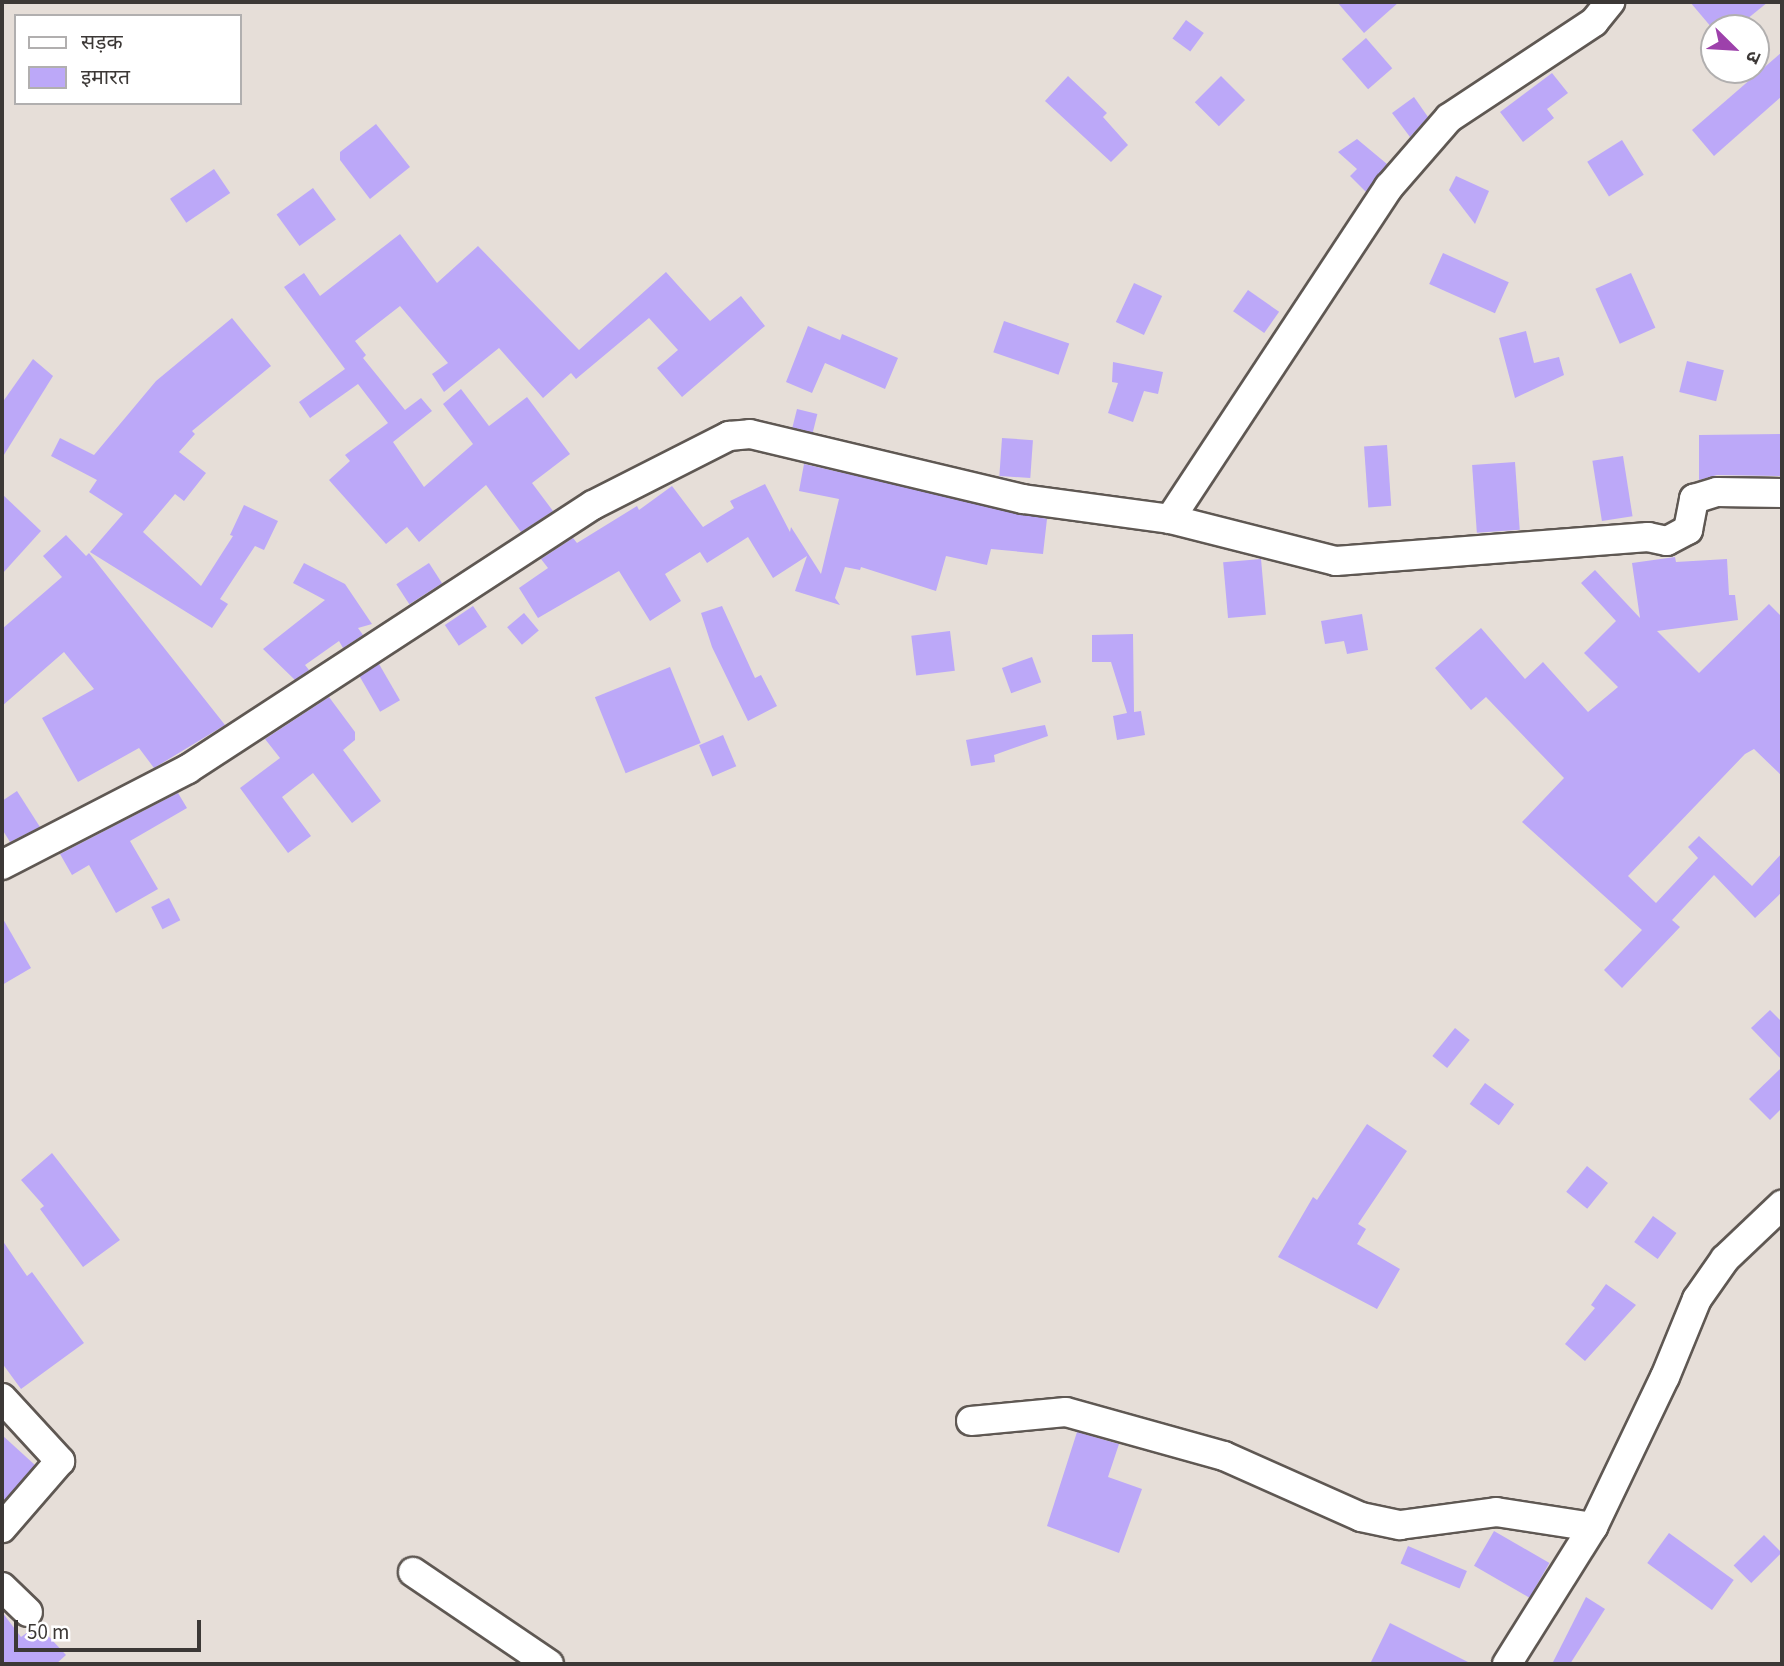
<!DOCTYPE html>
<html>
<head>
<meta charset="utf-8">
<style>
	body { margin:0 }
	#map { position:relative; width:1784px; height:1666px; overflow:hidden; background:#e6ded8; font-family:"Source Sans 3","Noto Sans Devanagari",sans-serif }
	div>[style] { position:absolute }
	[style*='--x'] { left:calc(var(--x)*1px); top:calc(var(--y)*1px); width:calc(var(--w)*1px); rotate:calc(var(--a)*1deg) }
	.building>* { inset:0; background:#bca8f8; transform-origin:0 0 }
	.roads { filter:drop-shadow(2px 0 #5f5853) drop-shadow(-2px 0 #5f5853) drop-shadow(0 2px #5f5853) drop-shadow(0 -2px #5f5853) }
	.minor>* { height:28px; margin:-14px; padding:0 14px; transform-origin:14px; border-radius:14px; background:#fff }
	span { translate:-50% -50%; white-space:nowrap; text-align:center; line-height:1.15; -webkit-text-stroke:6px #fff; paint-order:stroke }
	.frame { position:absolute; inset:0; border:4px solid #3c3836; pointer-events:none }
	.legend { position:absolute; left:14px; top:14px; width:228px; height:91px; box-sizing:border-box; background:#fff; border:2px solid #b1afaf; margin:0; padding:9px 12px; list-style:none; font-size:21px; color:#3c3836 }
	.legend li { display:flex; align-items:center; gap:14px; height:35px }
	.legend b { width:35px; border:2px solid #b1afaf }
	.north { position:absolute; left:1700px; top:14px; width:70px; height:70px; box-sizing:border-box; background:#fff; border:2px solid #b1afaf; border-radius:50%; rotate:114deg; font-size:19px; font-weight:700; line-height:28px; text-align:center; color:#3c3836 }
	.north::after { content:''; display:block; margin:auto; width:24px; height:32px; background:#9d41ab; clip-path:polygon(50% 0,100% 100%,50% 72%,0 100%) }
	.scale { position:absolute; left:14px; top:1620px; width:187px; height:32px; box-sizing:border-box; border:4px solid #3c3836; border-top:0; padding-left:9px; font-size:21px; line-height:24px; white-space:nowrap; color:#3c3836; -webkit-text-stroke:5px #fff; paint-order:stroke }
</style>
</head>
<body>
<div id="map">
	<div class="building">
		<div style="clip-path:polygon(1337px 2px,1399px 2px,1364px 33px)"></div>
		<div style="clip-path:polygon(1690px 2px,1768px 2px,1736px 28px,1712px 28px)"></div>
		<div style="left:1186px;top:20px;width:22px;height:23px;rotate:36deg"></div>
		<div style="left:1366px;top:38px;width:40px;height:32px;rotate:49deg"></div>
		<div style="clip-path:polygon(1782px 52px,1782px 96px,1714px 156px,1692px 130px)"></div>
		<div style="clip-path:polygon(1552px 73px,1568px 93px,1547px 109px,1554px 118px,1523px 142px,1500px 112px)"></div>
		<div style="clip-path:polygon(1068px 76px,1107px 113px,1103px 117px,1128px 145px,1111px 162px,1045px 101px)"></div>
		<div style="left:1221px;top:76px;width:34px;height:37px;rotate:45deg"></div>
		<div style="clip-path:polygon(1414px 97px,1428px 117px,1410px 137px,1392px 113px)"></div>
		<div style="clip-path:polygon(376px 124px,410px 167px,370px 199px,340px 160px,340px 152px)"></div>
		<div style="clip-path:polygon(1357px 139px,1387px 164px,1366px 192px,1350px 176px,1357px 169px,1338px 152px)"></div>
		<div style="left:1622px;top:140px;width:41px;height:41px;rotate:58deg"></div>
		<div style="left:214px;top:169px;width:29px;height:53px;rotate:56deg"></div>
		<div style="clip-path:polygon(1456px 176px,1489px 191px,1475px 224px,1449px 190px)"></div>
		<div style="left:313px;top:188px;width:39px;height:45px;rotate:54deg"></div>
		<div style="clip-path:polygon(400px 234px,437px 283px,478px 246px,579px 350px,666px 272px,710px 321px,741px 296px,765px 326px,682px 397px,657px 368px,678px 350px,649px 318px,576px 379px,571px 373px,543px 398px,499px 348px,444px 392px,432px 374px,448px 363px,400px 306px,355px 341px,366px 355px,363px 358px,405px 410px,421px 398px,432px 411px,393px 442px,424px 487px,473px 444px,443px 404px,461px 389px,489px 426px,527px 397px,570px 454px,532px 483px,553px 511px,521px 532px,486px 485px,419px 542px,407px 527px,386px 544px,329px 480px,350px 461px,345px 455px,388px 423px,358px 384px,310px 418px,299px 402px,345px 369px,284px 287px,304px 273px,320px 296px)"></div>
		<div style="left:1443px;top:253px;width:72px;height:34px;rotate:24deg"></div>
		<div style="left:1631px;top:273px;width:60px;height:39px;rotate:66deg"></div>
		<div style="left:1134px;top:283px;width:31px;height:43px;rotate:25deg"></div>
		<div style="left:1248px;top:290px;width:38px;height:26px;rotate:35deg"></div>
		<div style="clip-path:polygon(232px 318px,271px 366px,192px 431px,195px 434px,179px 452px,206px 473px,184px 501px,175px 494px,143px 532px,201px 586px,233px 536px,230px 535px,244px 505px,278px 521px,264px 550px,255px 546px,220px 599px,228px 604px,212px 628px,90px 552px,123px 514px,89px 492px,97px 480px,51px 456px,60px 438px,94px 455px,156px 381px)"></div>
		<div style="left:1004px;top:321px;width:69px;height:33px;rotate:19deg"></div>
		<div style="clip-path:polygon(808px 326px,840px 340px,842px 334px,898px 358px,885px 389px,825px 363px,812px 393px,786px 382px)"></div>
		<div style="clip-path:polygon(1526px 331px,1534px 363px,1559px 357px,1564px 375px,1515px 398px,1499px 338px)"></div>
		<div style="clip-path:polygon(33px 359px,53px 376px,2px 458px,2px 403px)"></div>
		<div style="left:1687px;top:361px;width:38px;height:32px;rotate:14deg"></div>
		<div style="clip-path:polygon(1113px 362px,1163px 372px,1158px 394px,1144px 391px,1133px 422px,1108px 413px,1118px 383px,1112px 382px)"></div>
		<div style="left:797px;top:409px;width:21px;height:19px;rotate:14deg"></div>
		<div style="clip-path:polygon(1782px 434px,1782px 476px,1717px 475px,1699px 480px,1699px 435px)"></div>
		<div style="left:1002px;top:438px;width:31px;height:38px;rotate:4deg"></div>
		<div style="left:1387px;top:445px;width:61px;height:23px;rotate:86deg"></div>
		<div style="left:1623px;top:456px;width:61px;height:31px;rotate:81deg"></div>
		<div style="left:1515px;top:462px;width:68px;height:43px;rotate:86deg"></div>
		<div style="clip-path:polygon(804px 464px,1047px 519px,1043px 554px,991px 549px,987px 565px,946px 556px,936px 591px,861px 567px,860px 570px,845px 567px,835px 598px,840px 605px,795px 591px,807px 556px,773px 578px,748px 537px,707px 563px,700px 552px,665px 574px,681px 601px,650px 621px,619px 571px,538px 618px,519px 588px,548px 568px,541px 559px,573px 538px,577px 543px,637px 506px,639px 510px,672px 486px,703px 527px,734px 508px,730px 501px,765px 484px,790px 532px,791px 527px,821px 574px,839px 499px,799px 491px)"></div>
		<div style="clip-path:polygon(2px 494px,41px 531px,2px 574px)"></div>
		<div style="clip-path:polygon(66px 535px,86px 556px,89px 553px,225px 725px,154px 768px,139px 748px,78px 782px,42px 718px,94px 689px,64px 652px,2px 706px,2px 629px,62px 577px,43px 556px)"></div>
		<div style="clip-path:polygon(1675px 557px,1676px 562px,1727px 559px,1729px 595px,1735px 595px,1738px 620px,1657px 631px,1699px 673px,1769px 604px,1782px 617px,1782px 776px,1754px 749px,1745px 754px,1628px 876px,1656px 903px,1698px 858px,1688px 847px,1699px 836px,1752px 886px,1782px 853px,1782px 892px,1755px 918px,1714px 875px,1672px 920px,1680px 927px,1622px 988px,1604px 970px,1642px 930px,1522px 822px,1564px 778px,1486px 697px,1471px 710px,1435px 668px,1481px 628px,1525px 679px,1543px 662px,1588px 712px,1618px 687px,1584px 653px,1616px 621px,1581px 583px,1595px 570px,1640px 618px,1632px 563px)"></div>
		<div style="left:1261px;top:559px;width:56px;height:38px;rotate:85deg"></div>
		<div style="clip-path:polygon(304px 563px,345px 584px,372px 624px,358px 628px,363px 635px,343px 648px,339px 641px,305px 665px,309px 670px,295px 680px,263px 649px,325px 600px,293px 583px)"></div>
		<div style="left:429px;top:563px;width:24px;height:39px;rotate:57deg"></div>
		<div style="left:473px;top:606px;width:25px;height:34px;rotate:56deg"></div>
		<div style="clip-path:polygon(722px 606px,755px 678px,761px 675px,777px 706px,748px 721px,712px 647px,701px 613px)"></div>
		<div style="left:524px;top:613px;width:23px;height:22px;rotate:50deg"></div>
		<div style="clip-path:polygon(1362px 614px,1368px 650px,1347px 654px,1344px 641px,1325px 644px,1321px 621px)"></div>
		<div style="left:950px;top:631px;width:40px;height:39px;rotate:83deg"></div>
		<div style="clip-path:polygon(1133px 634px,1134px 712px,1141px 711px,1145px 735px,1117px 740px,1113px 716px,1127px 713px,1111px 662px,1092px 662px,1092px 635px)"></div>
		<div style="left:1032px;top:657px;width:27px;height:32px;rotate:70deg"></div>
		<div style="left:379px;top:664px;width:42px;height:23px;rotate:60deg"></div>
		<div style="left:670px;top:667px;width:82px;height:81px;rotate:68deg"></div>
		<div style="clip-path:polygon(329px 697px,355px 732px,355px 740px,343px 750px,381px 801px,352px 823px,313px 773px,282px 797px,311px 836px,288px 853px,240px 788px,280px 758px,265px 739px)"></div>
		<div style="clip-path:polygon(1045px 725px,1048px 736px,994px 755px,995px 762px,971px 766px,966px 740px)"></div>
		<div style="left:723px;top:735px;width:34px;height:26px;rotate:67deg"></div>
		<div style="clip-path:polygon(17px 791px,40px 827px,10px 842px,2px 829px,2px 801px)"></div>
		<div style="clip-path:polygon(178px 793px,187px 808px,130px 841px,158px 889px,116px 913px,89px 865px,72px 875px,60px 854px)"></div>
		<div style="left:169px;top:898px;width:25px;height:20px;rotate:63deg"></div>
		<div style="clip-path:polygon(2px 917px,31px 968px,2px 985px)"></div>
		<div style="clip-path:polygon(1770px 1010px,1782px 1022px,1782px 1060px,1751px 1028px)"></div>
		<div style="left:1455px;top:1028px;width:19px;height:36px;rotate:39deg"></div>
		<div style="clip-path:polygon(1782px 1067px,1782px 1108px,1770px 1120px,1749px 1099px)"></div>
		<div style="left:1485px;top:1083px;width:36px;height:26px;rotate:36deg"></div>
		<div style="clip-path:polygon(1367px 1124px,1407px 1151px,1358px 1224px,1366px 1229px,1357px 1244px,1400px 1269px,1377px 1309px,1278px 1257px,1313px 1197px,1317px 1200px)"></div>
		<div style="clip-path:polygon(52px 1153px,120px 1240px,83px 1267px,40px 1209px,44px 1206px,21px 1180px)"></div>
		<div style="left:1587px;top:1166px;width:27px;height:33px;rotate:39deg"></div>
		<div style="left:1653px;top:1216px;width:29px;height:32px;rotate:36deg"></div>
		<div style="clip-path:polygon(2px 1240px,27px 1276px,32px 1272px,84px 1343px,21px 1389px,2px 1363px)"></div>
		<div style="clip-path:polygon(1606px 1284px,1636px 1305px,1585px 1361px,1565px 1344px,1595px 1308px,1591px 1305px)"></div>
		<div style="clip-path:polygon(1077px 1432px,1119px 1444px,1108px 1477px,1142px 1489px,1119px 1553px,1047px 1526px)"></div>
		<div style="clip-path:polygon(2px 1435px,35px 1465px,2px 1503px)"></div>
		<div style="left:1494px;top:1531px;width:64px;height:40px;rotate:30deg"></div>
		<div style="left:1669px;top:1533px;width:80px;height:37px;rotate:36deg"></div>
		<div style="left:1764px;top:1535px;width:25px;height:43px;rotate:45deg"></div>
		<div style="left:1408px;top:1546px;width:64px;height:19px;rotate:23deg"></div>
		<div style="clip-path:polygon(1586px 1597px,1605px 1609px,1570px 1664px,1552px 1664px)"></div>
		<div style="clip-path:polygon(2px 1612px,21px 1637px,38px 1625px,66px 1655px,56px 1664px,2px 1664px)"></div>
		<div style="clip-path:polygon(1390px 1623px,1472px 1664px,1370px 1664px)"></div>
	</div>
	<div class="roads">
		<div class="minor">
			<div style="--x:1170;--y:519;--w:398;--a:-56.6"></div>
			<div style="--x:1389;--y:187;--w:91;--a:-49"></div>
			<div style="--x:1449;--y:118;--w:174;--a:-33.5"></div>
			<div style="--x:1594;--y:22;--w:26;--a:-51"></div>
			<div style="--x:2;--y:865;--w:209;--a:-27.3"></div>
			<div style="--x:188;--y:769;--w:483;--a:-33.1"></div>
			<div style="--x:593;--y:505;--w:153;--a:-26.9"></div>
			<div style="--x:729;--y:436;--w:21;--a:-5"></div>
			<div style="--x:750;--y:434;--w:281;--a:13.4"></div>
			<div style="--x:1023;--y:499;--w:148;--a:7.7"></div>
			<div style="--x:1170;--y:519;--w:171;--a:14.2"></div>
			<div style="--x:1336;--y:561;--w:313;--a:-4.4"></div>
			<div style="--x:1648;--y:537;--w:19;--a:12"></div>
			<div style="--x:1667;--y:541;--w:24;--a:-28"></div>
			<div style="--x:1688;--y:530;--w:32;--a:-79"></div>
			<div style="--x:1694;--y:499;--w:24;--a:-17"></div>
			<div style="--x:1717;--y:492;--w:65;--a:0.9"></div>
			<div style="--x:2;--y:1398;--w:86;--a:47.4"></div>
			<div style="--x:60;--y:1461;--w:89;--a:130.9"></div>
			<div style="--x:971;--y:1421;--w:95;--a:-5.4"></div>
			<div style="--x:1066;--y:1412;--w:164;--a:15.6"></div>
			<div style="--x:1224;--y:1456;--w:150;--a:24"></div>
			<div style="--x:1361;--y:1517;--w:40;--a:12"></div>
			<div style="--x:1400;--y:1525;--w:97;--a:-7.7"></div>
			<div style="--x:1496;--y:1512;--w:98;--a:8.8"></div>
			<div style="--x:413;--y:1572;--w:164;--a:34.1"></div>
			<div style="--x:2;--y:1587;--w:36;--a:44"></div>
			<div style="--x:1507;--y:1664;--w:162;--a:-57.9"></div>
			<div style="--x:1593;--y:1527;--w:166;--a:-64.4"></div>
			<div style="--x:1665;--y:1377;--w:84;--a:-67.7"></div>
			<div style="--x:1697;--y:1299;--w:49;--a:-55"></div>
			<div style="--x:1725;--y:1259;--w:79;--a:-43.5"></div>
		</div>
	</div>
	<div class="frame"></div>
	<ul class="legend">
	<li><b style="height:9px;background:#fff"></b>सड़क</li>
	<li><b style="height:19px;background:#bca8f8"></b>इमारत</li>
	</ul>
	<div class="north">उ</div>
	<div class="scale">50 m</div>
</div>
</body>
</html>
